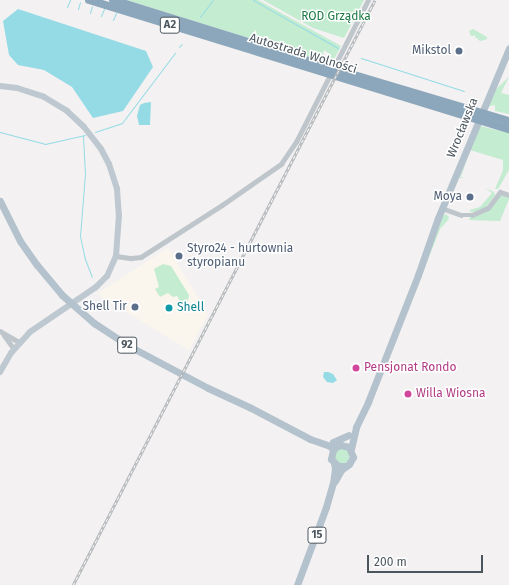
<!DOCTYPE html>
<html>
<head>
<meta charset="utf-8">
<style>
	body { margin:0 }
	#map { position:relative; width:509px; height:585px; overflow:hidden; background:#f3f1f1; font-family:"Fira Sans",sans-serif }
	div>[style] { position:absolute }
	[style*='--x'] { left:calc(var(--x)*1px); top:calc(var(--y)*1px); width:calc(var(--w)*1px); rotate:calc(var(--a)*1deg) }
	.commercial>* { inset:0; background:#fbf6ed }
	.green>* { inset:0; background:#c3ecd0 }
	.water>* { inset:0; background:#94dbe6 }
	.stream>* { height:1px; margin:-0.5px; padding:0 0.5px; transform-origin:0.5px; border-radius:0.5px; background:#94dbe6 }
	.street>* { height:4.5px; margin:-2.25px; padding:0 2.25px; transform-origin:2.25px; border-radius:2.25px; background:#bec6cc }
	.secondary>* { height:6px; margin:-3px; padding:0 3px; transform-origin:3px; border-radius:3px; background:#bec8d1 }
	.primary>* { height:7px; margin:-3.5px; padding:0 3.5px; transform-origin:3.5px; border-radius:3.5px; background:#b3c2cd }
	.highway>* { height:8px; margin:-4px; padding:0 4px; transform-origin:4px; border-radius:4px; background:#8ca7bb }
	.rail>* { height:2.5px; margin-top:-1.25px; transform-origin:0; background:repeating-linear-gradient(90deg,#fff 0 3px,#b3b7ba 0 6px); box-sizing:border-box; border-block:1px solid #b3b7ba }
	.dots>* { width:11px; height:11px; translate:-50% -50%; box-sizing:border-box; border:2px solid #fff; border-radius:50% }
	span { translate:-50% -50%; white-space:nowrap; text-align:center; line-height:1.15; -webkit-text-stroke:3px #fff; paint-order:stroke }
	.shield-label span { padding:1px 3px; background:#fff; border:1px solid; border-radius:3px; -webkit-text-stroke-width:0 }
	.shield-label { font-size:11px; color:#4a555d; font-weight:700 }
	.park-label { font-size:12px; color:#1f7a46 }
	.service-label { font-size:12px; color:#4e5e75 }
	.right { translate:-100% -50%; text-align:right }
	.left { translate:0 -50%; text-align:left }
	.street-label { font-size:12px; color:#4a555d }
	.culture-label { font-size:12px; color:#0d838f }
	.hotel-label { font-size:12px; color:#b23c85 }
	.scale { position:absolute; left:367px; top:555px; width:116px; height:18px; box-sizing:border-box; border:2px solid #4a555d; border-top:0; padding-left:5px; font-size:12px; line-height:14px; white-space:nowrap; color:#4a555d; -webkit-text-stroke:3px #fff; paint-order:stroke }
</style>
</head>
<body>
<div id="map">
	<div class="commercial">
		<div style="clip-path:polygon(168px 248px,208px 314px,189px 350px,97px 294px)"></div>
	</div>
	<div class="green">
		<div style="clip-path:polygon(127px 0,258px 0,341px 46px,332px 63px,330px 62px,330px 54px,324px 50px,322px 58px,330px 61px,329px 63px)"></div>
		<div style="clip-path:polygon(263px 0,364px 0,344px 38px,313px 28px)"></div>
		<div style="clip-path:polygon(473px 29px,487px 37px,487px 39px,481px 41px,478px 40px,479px 36px,478px 39px,475px 37px,475px 34px,474px 36px,471px 36px,469px 31px)"></div>
		<div style="clip-path:polygon(509px 77px,501px 93px,509px 95px,509px 114px,495px 111px,495px 105px,487px 107px,495px 90px)"></div>
		<div style="clip-path:polygon(480px 126px,509px 133px,509px 170px,498px 189px,495px 189px,503px 170px,503px 160px,470px 150px,461px 177px,464px 178px,460px 178px,460px 177px,470px 150px)"></div>
		<div style="clip-path:polygon(485px 188px,494px 192px,495px 195px,486px 207px,474px 212px,470px 212px,470px 210px,480px 207px,492px 193px)"></div>
		<div style="clip-path:polygon(504px 195px,509px 196px,509px 199px,500px 221px,469px 220px,470px 217px,480px 215px,489px 210px,500px 196px)"></div>
		<div style="clip-path:polygon(446px 214px,449px 217px,448px 220px,440px 229px,422px 275px,421px 275px,443px 216px)"></div>
		<div style="clip-path:polygon(163px 264px,171px 266px,189px 295px,188px 301px,187px 302px,185px 300px,180px 303px,181px 305px,179px 307px,177px 303px,180px 301px,177px 296px,173px 297px,168px 293px,160px 297px,155px 289px,159px 287px,154px 269px)"></div>
		<div style="clip-path:polygon(338px 448px,345px 448px,350px 453px,348px 462px,341px 464px,334px 458px,335px 451px)"></div>
	</div>
	<div class="water">
		<div style="clip-path:polygon(18px 9px,146px 51px,153px 67px,123px 111px,93px 118px,72px 87px,44px 70px,18px 65px,9px 55px,3px 21px)"></div>
		<div style="clip-path:polygon(151px 102px,150px 125px,139px 125px,137px 116px,140px 105px,144px 103px)"></div>
		<div style="clip-path:polygon(324px 372px,328px 372px,333px 374px,337px 380px,333px 383px,327px 382px,323px 377px)"></div>
	</div>
	<div class="stream">
		<div style="--x:253;--y:0;--w:98;--a:29.5"></div>
		<div style="--x:67;--y:7;--w:8;--a:-67"></div>
		<div style="--x:78;--y:9;--w:7;--a:-74"></div>
		<div style="--x:90;--y:13;--w:7;--a:-74"></div>
		<div style="--x:101;--y:16;--w:8;--a:-67"></div>
		<div style="--x:200;--y:17;--w:21;--a:-53"></div>
		<div style="--x:113;--y:20;--w:8;--a:-67"></div>
		<div style="--x:179;--y:47;--w:4;--a:-45"></div>
		<div style="--x:361;--y:58;--w:108;--a:17.8"></div>
		<div style="--x:0;--y:132;--w:47;--a:14.9"></div>
		<div style="--x:45;--y:144;--w:41;--a:-12.7"></div>
		<div style="--x:95;--y:132;--w:28;--a:-18"></div>
		<div style="--x:122;--y:123;--w:88;--a:-52.9"></div>
		<div style="--x:83;--y:136;--w:38;--a:87"></div>
		<div style="--x:85;--y:174;--w:62;--a:94.6"></div>
		<div style="--x:80;--y:236;--w:24;--a:78"></div>
		<div style="--x:85;--y:259;--w:19;--a:69"></div>
	</div>
	<div class="street">
		<div style="--x:442;--y:208;--w:20;--a:20"></div>
		<div style="--x:461;--y:215;--w:11;--a:0"></div>
		<div style="--x:472;--y:215;--w:17;--a:-24"></div>
		<div style="--x:488;--y:208;--w:20;--a:-53"></div>
		<div style="--x:500;--y:192;--w:9;--a:18"></div>
		<div style="--x:116;--y:256;--w:15;--a:8"></div>
		<div style="--x:131;--y:258;--w:10;--a:-6"></div>
		<div style="--x:141;--y:257;--w:96;--a:-32.7"></div>
		<div style="--x:222;--y:205;--w:72;--a:-34.8"></div>
		<div style="--x:281;--y:164;--w:27;--a:-56"></div>
		<div style="--x:296;--y:142;--w:159;--a:-63.1"></div>
		<div style="--x:0;--y:331;--w:22;--a:30"></div>
		<div style="--x:4;--y:335;--w:17;--a:54"></div>
	</div>
	<div class="secondary">
		<div style="--x:0;--y:86;--w:17;--a:7"></div>
		<div style="--x:17;--y:88;--w:28;--a:18"></div>
		<div style="--x:44;--y:97;--w:27;--a:31"></div>
		<div style="--x:67;--y:111;--w:23;--a:43"></div>
		<div style="--x:84;--y:127;--w:28;--a:52"></div>
		<div style="--x:101;--y:149;--w:17;--a:62"></div>
		<div style="--x:109;--y:164;--w:26;--a:72"></div>
		<div style="--x:117;--y:189;--w:26;--a:86"></div>
		<div style="--x:119;--y:215;--w:41;--a:94.2"></div>
		<div style="--x:116;--y:256;--w:22;--a:114"></div>
		<div style="--x:107;--y:276;--w:16;--a:135"></div>
		<div style="--x:96;--y:287;--w:80;--a:145.7"></div>
		<div style="--x:30;--y:332;--w:28;--a:132"></div>
		<div style="--x:11;--y:353;--w:22;--a:120"></div>
	</div>
	<div class="primary">
		<div style="--x:0;--y:201;--w:45;--a:63.4"></div>
		<div style="--x:20;--y:241;--w:29;--a:55"></div>
		<div style="--x:37;--y:265;--w:39;--a:50"></div>
		<div style="--x:62;--y:295;--w:43;--a:41.2"></div>
		<div style="--x:94;--y:323;--w:42;--a:33.3"></div>
		<div style="--x:129;--y:346;--w:89;--a:28"></div>
		<div style="--x:208;--y:388;--w:47;--a:24.9"></div>
		<div style="--x:251;--y:408;--w:67;--a:27.7"></div>
		<div style="--x:310;--y:439;--w:21;--a:19"></div>
		<div style="--x:330;--y:446;--w:7;--a:0"></div>
		<div style="--x:333;--y:442;--w:17;--a:-24"></div>
		<div style="--x:351;--y:449;--w:23;--a:-77"></div>
		<div style="--x:356;--y:427;--w:28;--a:-64"></div>
		<div style="--x:368;--y:402;--w:136;--a:-68.5"></div>
		<div style="--x:418;--y:275;--w:60;--a:-70.7"></div>
		<div style="--x:438;--y:218;--w:184;--a:-67.3"></div>
		<div style="--x:335;--y:481;--w:13;--a:-61"></div>
		<div style="--x:341;--y:470;--w:10;--a:-37"></div>
		<div style="--x:349;--y:464;--w:8;--a:-60"></div>
		<div style="--x:353;--y:457;--w:11;--a:-112"></div>
		<div style="--x:349;--y:447;--w:8;--a:-166"></div>
		<div style="--x:341;--y:445;--w:4;--a:166"></div>
		<div style="--x:337;--y:446;--w:6;--a:135"></div>
		<div style="--x:333;--y:450;--w:9;--a:103"></div>
		<div style="--x:331;--y:459;--w:10;--a:45"></div>
		<div style="--x:338;--y:466;--w:8;--a:0"></div>
		<div style="--x:297;--y:585;--w:83;--a:-69.6"></div>
		<div style="--x:326;--y:507;--w:25;--a:-74"></div>
		<div style="--x:333;--y:483;--w:15;--a:-82"></div>
		<div style="--x:335;--y:468;--w:5;--a:-101"></div>
	</div>
	<div class="highway">
		<div style="--x:89;--y:0;--w:439;--a:17.1"></div>
		<div style="--x:113;--y:0;--w:249;--a:17.3"></div>
		<div style="--x:351;--y:74;--w:165;--a:16.6"></div>
	</div>
	<div class="rail">
		<div style="--x:73;--y:585;--w:658;--a:-62.7"></div>
	</div>
	<div class="dots">
		<div style="left:459px;top:51px;background:#5c6f8a"></div>
		<div style="left:470px;top:197px;background:#5c6f8a"></div>
		<div style="left:179px;top:256px;background:#5c6f8a"></div>
		<div style="left:135px;top:307px;background:#5c6f8a"></div>
		<div style="left:169px;top:308px;background:#0f9aa8"></div>
		<div style="left:356px;top:368px;background:#d1479c"></div>
		<div style="left:408px;top:394px;background:#d1479c"></div>
	</div>
	<div class="shield-label">
		<span style="left:170px;top:25px">A2</span>
		<span style="left:127px;top:345px">92</span>
		<span style="left:317px;top:535px">15</span>
	</div>
	<div class="park-label">
		<span style="left:336px;top:17px">ROD Grządka</span>
	</div>
	<div class="service-label">
		<span class="right" style="left:451px;top:51px">Mikstol</span>
		<span class="right" style="left:462px;top:197px">Moya</span>
		<span class="left" style="left:187px;top:256px">Styro24 - hurtownia<br>styropianu</span>
		<span class="right" style="left:127px;top:307px">Shell Tir</span>
	</div>
	<div class="street-label">
		<span style="left:303px;top:54px;rotate:17deg">Autostrada Wolności</span>
		<span style="left:463px;top:128px;rotate:-68deg">Wrocławska</span>
	</div>
	<div class="culture-label">
		<span class="left" style="left:177px;top:308px">Shell</span>
	</div>
	<div class="hotel-label">
		<span class="left" style="left:364px;top:368px">Pensjonat Rondo</span>
		<span class="left" style="left:416px;top:394px">Willa Wiosna</span>
	</div>
	<div class="scale">200 m</div>
</div>
</body>
</html>
